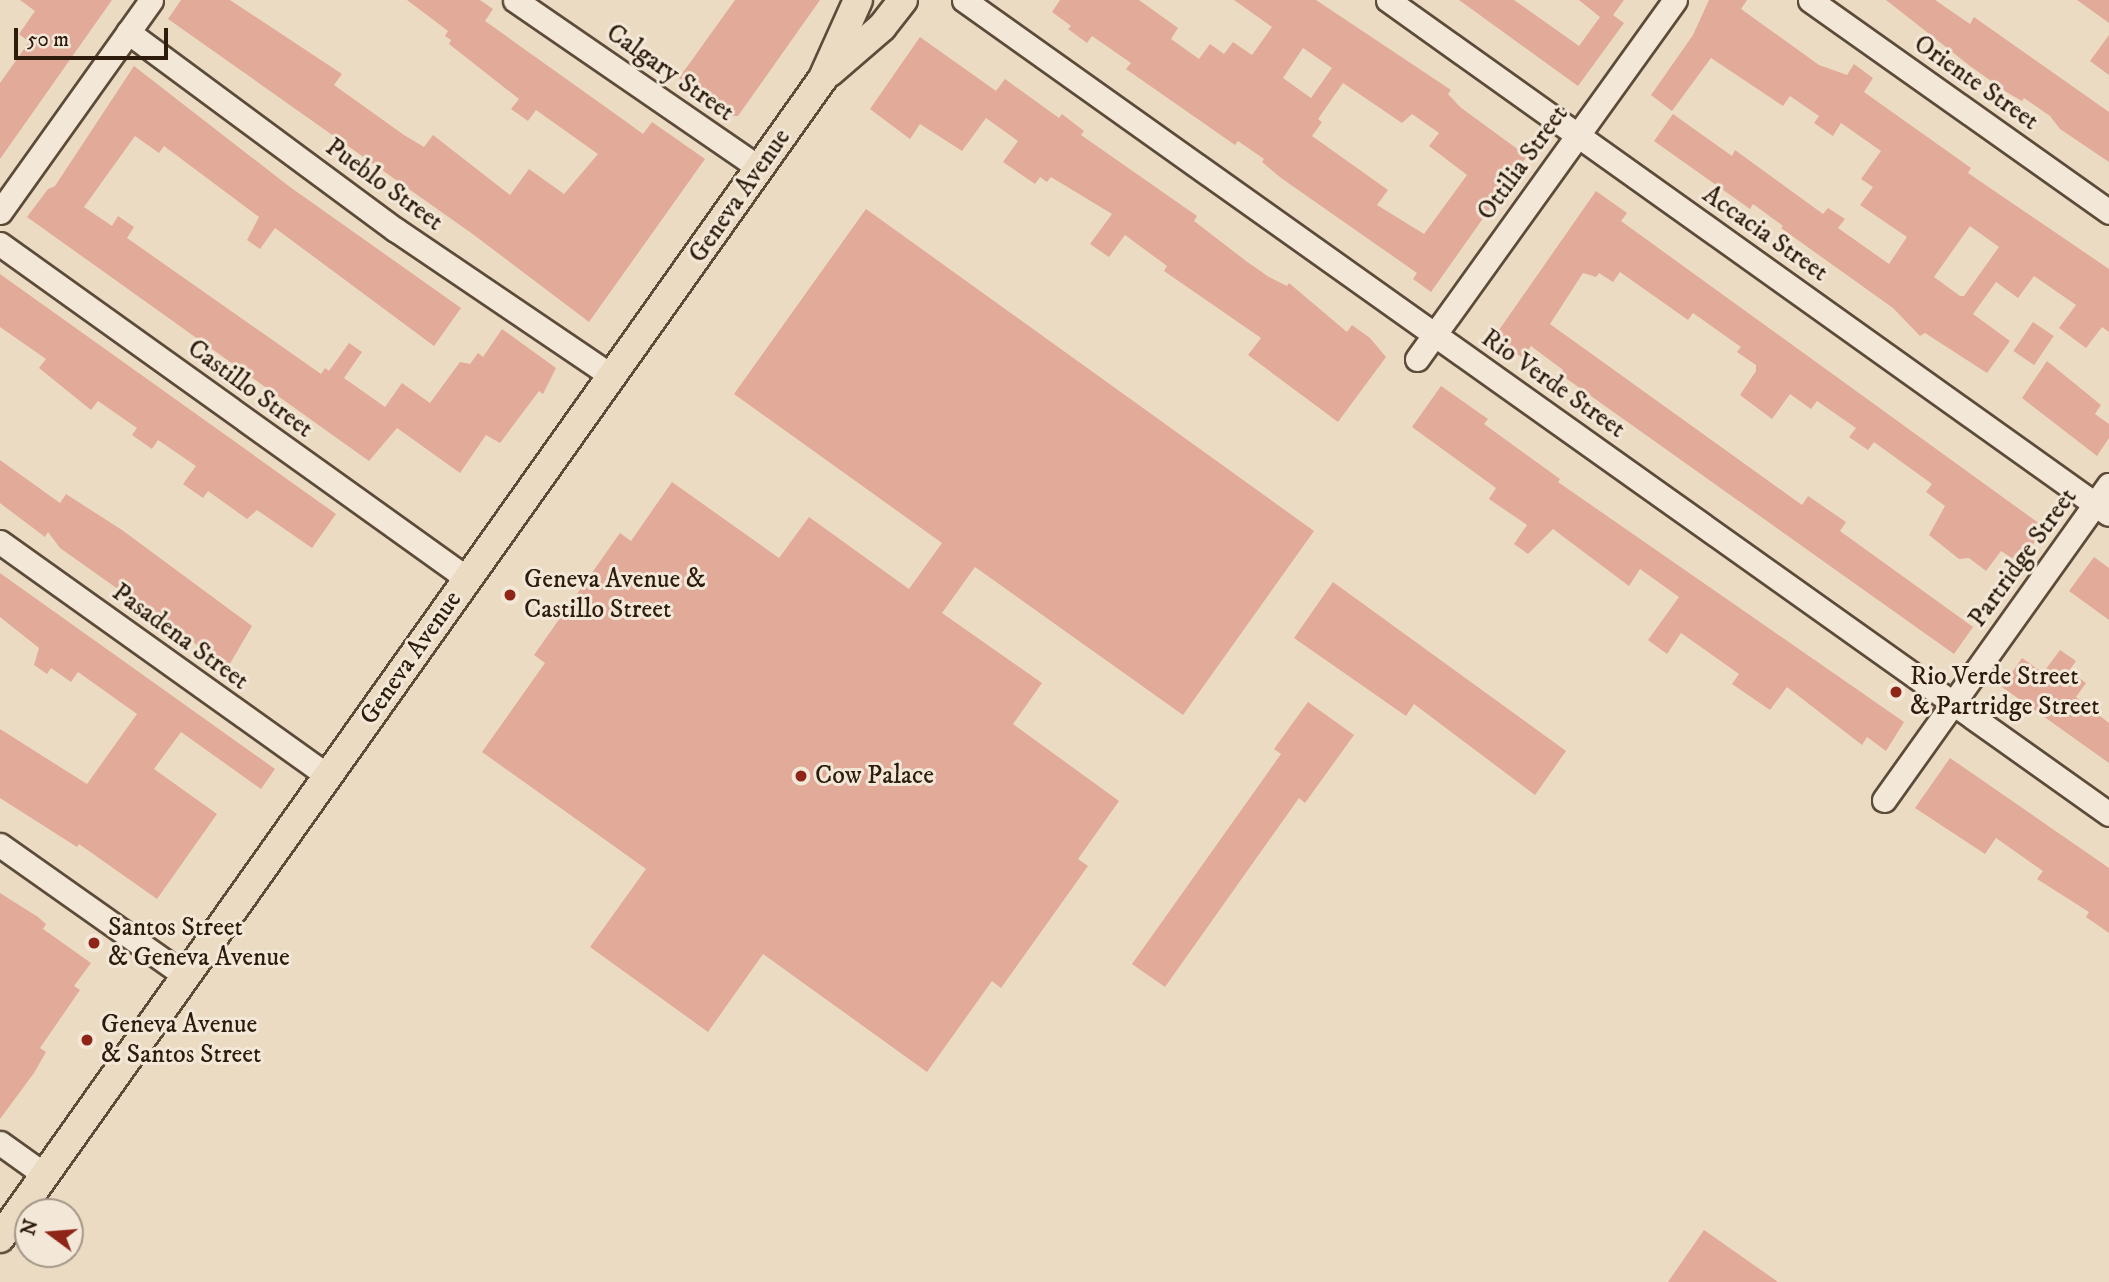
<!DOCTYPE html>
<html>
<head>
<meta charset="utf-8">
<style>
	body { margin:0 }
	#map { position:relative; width:2109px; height:1282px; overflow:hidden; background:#ecdbc3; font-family:"IM FELL DW Pica",serif }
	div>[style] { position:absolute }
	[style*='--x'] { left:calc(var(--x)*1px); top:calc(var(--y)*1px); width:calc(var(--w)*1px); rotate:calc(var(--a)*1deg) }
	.building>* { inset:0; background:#e2aa99; transform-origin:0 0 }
	.roads { filter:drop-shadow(2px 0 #5d4b3a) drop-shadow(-2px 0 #5d4b3a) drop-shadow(0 2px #5d4b3a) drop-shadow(0 -2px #5d4b3a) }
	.minor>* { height:23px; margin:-11.5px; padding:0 11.5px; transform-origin:11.5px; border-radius:11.5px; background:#f3e8d8 }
	.major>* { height:28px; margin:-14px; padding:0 14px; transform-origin:14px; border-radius:14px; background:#ecdbc3 }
	.dots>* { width:19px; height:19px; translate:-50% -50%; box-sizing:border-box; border:4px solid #f3e8d8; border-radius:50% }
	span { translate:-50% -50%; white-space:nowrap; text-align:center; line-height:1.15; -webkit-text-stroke:6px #f3e8d8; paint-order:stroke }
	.street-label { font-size:26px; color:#2d1b0c }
	.poi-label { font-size:26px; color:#2d1b0c }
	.left { translate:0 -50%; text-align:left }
	.north { position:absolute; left:14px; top:1198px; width:70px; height:70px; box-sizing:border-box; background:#f3e8d8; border:2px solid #a49686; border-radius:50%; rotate:286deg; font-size:19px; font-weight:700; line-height:28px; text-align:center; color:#2d1b0c }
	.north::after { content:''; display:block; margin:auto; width:24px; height:32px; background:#8f2418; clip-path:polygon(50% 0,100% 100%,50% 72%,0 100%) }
	.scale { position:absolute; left:14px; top:28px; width:154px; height:32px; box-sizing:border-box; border:4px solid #2d1b0c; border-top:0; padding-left:9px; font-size:21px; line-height:24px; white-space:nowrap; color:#2d1b0c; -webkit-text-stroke:5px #f3e8d8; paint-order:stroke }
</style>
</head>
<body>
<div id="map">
	<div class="building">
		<div style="clip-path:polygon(20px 0,112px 0,0 159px,0 83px,29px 42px,19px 34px,35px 11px)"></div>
		<div style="clip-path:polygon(181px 0,230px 0,342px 74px,334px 85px,404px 135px,424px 147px,433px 135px,510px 195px,529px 169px,564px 194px,598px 154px,536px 110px,528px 121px,511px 109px,519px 99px,449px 44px,451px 40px,445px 36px,448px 31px,407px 0,480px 0,493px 9px,485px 21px,628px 123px,643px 134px,652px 122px,705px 159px,589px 322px,474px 235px,168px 19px)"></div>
		<div style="clip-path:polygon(735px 0,820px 0,738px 116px,732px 116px,679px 78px)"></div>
		<div style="clip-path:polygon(evenodd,1060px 0,1139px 0,1178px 28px,1171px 39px,1199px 59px,1210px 44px,1224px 54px,1233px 42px,1252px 55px,1272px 27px,1234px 0,1316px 0,1451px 90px,1448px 94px,1460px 107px,1527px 156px,1431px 292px,1413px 279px,1417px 273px,1281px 178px,1262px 162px,1264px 159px,1238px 141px,1235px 145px,1146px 83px,1126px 69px,1131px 63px,1092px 36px,1087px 43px,1068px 29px,1071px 26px,1052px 12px,1060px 0,1303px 48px,1332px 68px,1311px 98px,1283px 78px,1303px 48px,1060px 0,1343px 83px,1402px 123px,1412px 114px,1439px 133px,1429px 146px,1467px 175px,1424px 234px,1377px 205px,1388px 190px,1312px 136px,1322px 122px,1318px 119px,1343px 83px)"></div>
		<div style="clip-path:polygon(1459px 0,1514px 0,1579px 46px,1600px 17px,1579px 0,1624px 0,1613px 15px,1624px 23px,1578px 86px)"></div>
		<div style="clip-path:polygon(evenodd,1709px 0,1747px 0,1741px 9px,1819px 65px,1847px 75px,1854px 64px,1873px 78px,1864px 92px,1971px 168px,1968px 173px,2109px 269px,2109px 332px,2102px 327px,2086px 348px,2059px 328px,2076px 305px,2034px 276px,2018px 298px,1996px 282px,1973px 314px,2010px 341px,1987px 373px,1925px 333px,1920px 336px,1893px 308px,1781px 228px,1783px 226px,1753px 204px,1750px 209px,1654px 141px,1673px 114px,1732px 156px,1735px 150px,1823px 214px,1828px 208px,1845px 219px,1838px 228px,1889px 264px,1907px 237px,1860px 205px,1873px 187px,1861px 179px,1881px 151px,1841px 123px,1833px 136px,1814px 123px,1819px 116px,1790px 96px,1783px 106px,1711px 58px,1672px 111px,1651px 95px,1693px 35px,1709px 0,1970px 226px,1999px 247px,1964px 296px,1960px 296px,1934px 277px,1970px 226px)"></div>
		<div style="clip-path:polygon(1886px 0,1935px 0,1970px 24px,1974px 17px,2109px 112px,2109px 162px,2060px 129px,2050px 116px,2024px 98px,2022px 101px,2008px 93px,1970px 66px)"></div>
		<div style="clip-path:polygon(2077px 0,2109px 0,2109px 23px)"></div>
		<div style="clip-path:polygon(2109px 35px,2109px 75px,2090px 61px)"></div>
		<div style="clip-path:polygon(920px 37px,996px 91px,1005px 79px,1059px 118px,1062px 114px,1084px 131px,1081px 135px,1197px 216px,1194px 221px,1246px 261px,1269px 277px,1287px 286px,1289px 283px,1347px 332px,1352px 325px,1370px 338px,1386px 357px,1338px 422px,1248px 355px,1261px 338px,1164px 271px,1167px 266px,1125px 235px,1109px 257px,1090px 244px,1112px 214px,1051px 177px,1047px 182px,1040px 177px,1035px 184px,1003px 162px,1018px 141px,986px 118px,962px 151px,920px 124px,910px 139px,870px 109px)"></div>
		<div style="clip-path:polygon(134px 66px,290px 187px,461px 308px,434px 346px,275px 228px,260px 249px,247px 240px,259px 217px,164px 146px,159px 153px,135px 136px,84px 207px,112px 226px,118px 216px,134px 227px,127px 238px,321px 374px,325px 368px,329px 371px,349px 343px,362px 352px,344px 378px,385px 407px,402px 383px,430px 403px,460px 362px,470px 364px,478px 353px,483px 357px,502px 329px,556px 368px,543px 394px,539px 391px,500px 443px,486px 435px,460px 473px,397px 428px,369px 461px,27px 217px,48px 189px,55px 186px)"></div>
		<div style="clip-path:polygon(1596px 191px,1627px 213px,1621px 221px,2044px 527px,2021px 564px,2001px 551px,1986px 571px,1969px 558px,1959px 559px,1929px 535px,1945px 506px,1926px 492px,1932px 484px,1874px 442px,1868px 450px,1849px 437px,1856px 428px,1817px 401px,1811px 409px,1790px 394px,1772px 419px,1740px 395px,1756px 371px,1756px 365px,1737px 352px,1741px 347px,1693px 313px,1688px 320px,1620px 272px,1613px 282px,1599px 273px,1596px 277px,1583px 273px,1550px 324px,1802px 505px,1808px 496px,1846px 522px,1840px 531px,1973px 627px,1954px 654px,1560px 374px,1563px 370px,1531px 346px,1523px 358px,1497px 340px,1502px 333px,1499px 330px)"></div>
		<div style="clip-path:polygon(866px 209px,1314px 531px,1183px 715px,975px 567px,942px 613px,1042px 683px,1013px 724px,1119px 801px,1078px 859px,1088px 866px,1001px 988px,992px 981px,927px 1072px,763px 954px,708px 1032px,590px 947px,646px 869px,482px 752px,545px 663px,534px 655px,620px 533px,631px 541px,672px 482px,779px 558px,809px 517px,909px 589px,942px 543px,734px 394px)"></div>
		<div style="clip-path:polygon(0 274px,336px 514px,312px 548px,257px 510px,247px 519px,208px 491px,203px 498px,183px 484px,196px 466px,158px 440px,152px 449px,132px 435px,137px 428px,98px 401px,91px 410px,39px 368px,46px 359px,0 327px)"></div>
		<div style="left:2033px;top:322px;width:25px;height:35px;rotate:34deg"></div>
		<div style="clip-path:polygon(2047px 361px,2101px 405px,2095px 414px,2109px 424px,2109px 438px,2097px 456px,2022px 398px)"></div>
		<div style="clip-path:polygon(1441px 386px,1488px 419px,1484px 424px,1560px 479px,1558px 482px,1904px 722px,1886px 751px,1867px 737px,1862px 745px,1787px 687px,1770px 710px,1732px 684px,1739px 674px,1681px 633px,1667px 654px,1648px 640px,1679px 597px,1640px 569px,1629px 586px,1553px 529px,1528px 554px,1514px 544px,1527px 525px,1489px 499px,1496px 488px,1412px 427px)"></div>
		<div style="clip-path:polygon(0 460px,60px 503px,66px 494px,122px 530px,252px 626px,228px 667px,60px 548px,48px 532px,45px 537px,0 503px)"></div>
		<div style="clip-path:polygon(2094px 557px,2109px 568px,2109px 620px,2069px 591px)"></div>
		<div style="clip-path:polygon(0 573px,275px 769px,261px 789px,181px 732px,154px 769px,217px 814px,157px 899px,79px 844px,77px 847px,0 798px,0 729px,87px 784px,137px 714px,78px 672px,71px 682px,51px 668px,47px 674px,34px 665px,39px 648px,0 617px)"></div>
		<div style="clip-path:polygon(1333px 582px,1566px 751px,1535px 795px,1414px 704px,1406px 716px,1294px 638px)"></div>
		<div style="clip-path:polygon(2060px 650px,2076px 661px,2069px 671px,2086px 683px,2076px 697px,2109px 723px,2109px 763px,2002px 687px,2022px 658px,2043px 673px)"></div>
		<div style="clip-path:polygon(1308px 702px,1354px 735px,1305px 803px,1299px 798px,1165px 987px,1132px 964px,1281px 754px,1274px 749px)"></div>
		<div style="clip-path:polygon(1950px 758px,2109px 868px,2109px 933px,2086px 917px,2089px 912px,2037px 879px,2043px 871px,1996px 838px,1985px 854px,1915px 808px)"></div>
		<div style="clip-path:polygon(0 893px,38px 917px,46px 924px,43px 929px,91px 963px,74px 986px,80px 990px,40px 1048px,46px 1052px,34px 1073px,0 1119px)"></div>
		<div style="clip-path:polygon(1704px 1230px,1778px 1282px,1668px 1282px)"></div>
	</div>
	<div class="roads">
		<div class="minor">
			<div style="--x:515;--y:0;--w:296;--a:34.5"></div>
			<div style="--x:964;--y:0;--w:1405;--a:35.41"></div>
			<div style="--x:1388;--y:0;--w:885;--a:35.49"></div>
			<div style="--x:1810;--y:0;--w:367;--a:35.3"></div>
			<div style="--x:128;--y:32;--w:333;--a:36.5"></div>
			<div style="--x:396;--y:230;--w:261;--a:34.1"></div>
			<div style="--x:0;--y:212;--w:260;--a:-54.5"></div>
			<div style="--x:0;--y:244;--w:576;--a:35.6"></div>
			<div style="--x:1417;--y:359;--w:442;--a:-54.3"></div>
			<div style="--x:0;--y:542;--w:403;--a:35.5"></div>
			<div style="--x:1884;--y:800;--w:387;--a:-54.5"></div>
			<div style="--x:0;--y:845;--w:228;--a:35.2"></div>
			<div style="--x:0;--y:1143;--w:55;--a:35.4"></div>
		</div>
		<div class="major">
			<div style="--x:830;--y:72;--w:69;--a:-40.9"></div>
			<div style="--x:882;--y:27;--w:34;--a:-52"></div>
			<div style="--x:0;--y:1238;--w:1422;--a:-54.64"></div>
			<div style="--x:823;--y:78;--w:85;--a:-65.8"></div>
		</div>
	</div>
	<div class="dots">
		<div style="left:510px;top:595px;background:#8f2418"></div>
		<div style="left:1896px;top:692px;background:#8f2418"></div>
		<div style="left:801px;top:776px;background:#8f2418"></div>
		<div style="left:94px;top:943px;background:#8f2418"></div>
		<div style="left:87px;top:1040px;background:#8f2418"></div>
	</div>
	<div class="street-label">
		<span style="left:670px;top:73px;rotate:35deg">Calgary Street</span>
		<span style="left:1976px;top:83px;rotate:35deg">Oriente Street</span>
		<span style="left:1523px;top:163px;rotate:-54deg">Ottilia Street</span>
		<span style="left:384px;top:185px;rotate:36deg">Pueblo Street</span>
		<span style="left:740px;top:196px;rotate:-55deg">Geneva Avenue</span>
		<span style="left:1765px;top:234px;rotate:35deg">Accacia Street</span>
		<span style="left:1553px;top:384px;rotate:35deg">Rio Verde Street</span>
		<span style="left:250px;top:389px;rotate:36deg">Castillo Street</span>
		<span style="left:2023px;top:558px;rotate:-54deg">Partridge Street</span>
		<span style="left:180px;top:637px;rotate:36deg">Pasadena Street</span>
		<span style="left:411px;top:658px;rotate:-55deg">Geneva Avenue</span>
	</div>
	<div class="poi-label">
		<span class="left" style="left:524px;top:595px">Geneva Avenue &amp;<br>Castillo Street</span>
		<span class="left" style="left:1910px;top:692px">Rio Verde Street<br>&amp; Partridge Street</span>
		<span class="left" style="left:815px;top:776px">Cow Palace</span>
		<span class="left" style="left:108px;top:943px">Santos Street<br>&amp; Geneva Avenue</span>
		<span class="left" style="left:101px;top:1040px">Geneva Avenue<br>&amp; Santos Street</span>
	</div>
	<div class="north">N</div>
	<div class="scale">50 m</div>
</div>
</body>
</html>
